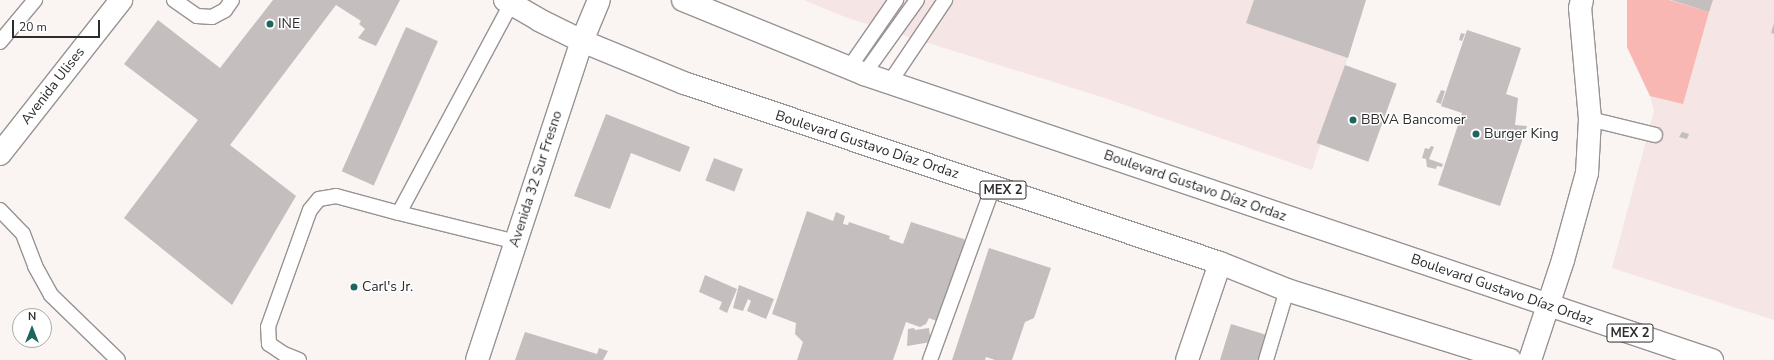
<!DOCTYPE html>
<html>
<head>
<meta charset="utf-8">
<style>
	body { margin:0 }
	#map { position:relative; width:1774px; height:360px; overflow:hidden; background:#faf4f3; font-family:"Nunito Sans",sans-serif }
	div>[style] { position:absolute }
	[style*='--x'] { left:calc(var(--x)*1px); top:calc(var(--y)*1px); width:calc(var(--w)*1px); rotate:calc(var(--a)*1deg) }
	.built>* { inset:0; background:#f5e5e4 }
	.green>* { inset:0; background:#f8b7b3 }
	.building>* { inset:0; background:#c4bebe; transform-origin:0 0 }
	.roads { filter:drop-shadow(1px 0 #999393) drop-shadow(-1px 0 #999393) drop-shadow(0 1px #999393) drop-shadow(0 -1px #999393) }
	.service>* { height:14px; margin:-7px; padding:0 7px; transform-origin:7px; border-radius:7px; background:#fff }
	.minor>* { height:22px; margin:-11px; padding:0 11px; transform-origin:11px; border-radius:11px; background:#fff }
	.primary>* { height:22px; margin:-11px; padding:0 11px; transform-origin:11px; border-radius:11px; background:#fff }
	.dots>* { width:11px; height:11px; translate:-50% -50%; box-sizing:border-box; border:2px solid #fff; border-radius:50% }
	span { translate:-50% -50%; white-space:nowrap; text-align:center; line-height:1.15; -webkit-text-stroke:3px #fff; paint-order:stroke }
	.shield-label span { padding:1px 3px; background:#fff; border:1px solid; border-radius:3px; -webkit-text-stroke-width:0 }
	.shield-label { font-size:13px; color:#2d2b2b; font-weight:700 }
	.poi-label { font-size:14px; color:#2d2b2b }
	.left { translate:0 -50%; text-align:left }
	.street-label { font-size:14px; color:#2d2b2b }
	.north { position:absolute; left:12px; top:308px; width:40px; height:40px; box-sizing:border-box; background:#fff; border:1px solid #abaaaa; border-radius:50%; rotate:0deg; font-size:11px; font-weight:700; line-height:16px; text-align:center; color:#2d2b2b }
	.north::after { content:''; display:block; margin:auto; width:14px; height:18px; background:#1c665d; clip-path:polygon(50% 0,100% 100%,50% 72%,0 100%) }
	.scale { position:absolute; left:12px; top:20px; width:88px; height:18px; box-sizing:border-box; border:2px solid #2d2b2b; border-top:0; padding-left:5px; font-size:12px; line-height:14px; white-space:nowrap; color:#2d2b2b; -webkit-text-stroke:3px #fff; paint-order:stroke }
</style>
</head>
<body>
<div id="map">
	<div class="built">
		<div style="clip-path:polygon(804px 0,1366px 0,1312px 170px,1105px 98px,845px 17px)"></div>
		<div style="clip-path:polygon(1627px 0,1774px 0,1774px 320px,1612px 268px,1654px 111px,1650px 96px,1627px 47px)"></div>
	</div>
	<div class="green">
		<div style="clip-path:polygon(1627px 0,1669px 0,1709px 12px,1683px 104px,1650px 96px,1627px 47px)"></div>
	</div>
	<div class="building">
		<div style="clip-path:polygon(273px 0,400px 0,376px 46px,358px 38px,365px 29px,359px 24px,361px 21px,336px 5px,230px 145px,296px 196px,232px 305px,124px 218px,198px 120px,124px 64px,158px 20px,220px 68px)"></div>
		<div style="clip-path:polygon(1254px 0,1366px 0,1348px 58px,1246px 23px)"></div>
		<div style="clip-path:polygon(1671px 0,1713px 0,1709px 12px)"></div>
		<div style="clip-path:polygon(1774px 23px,1774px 34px,1771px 33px)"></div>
		<div style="left:406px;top:27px;width:35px;height:158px;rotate:24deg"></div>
		<div style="clip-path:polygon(1467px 30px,1521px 48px,1506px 94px,1518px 98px,1515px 125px,1527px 126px,1500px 206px,1438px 185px,1462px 113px,1441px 106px)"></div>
		<div style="clip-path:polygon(1461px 33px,1465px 34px,1462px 41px,1459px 40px)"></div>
		<div style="left:1345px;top:65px;width:55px;height:83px;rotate:20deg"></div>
		<div style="clip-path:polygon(1441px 90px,1445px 91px,1441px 104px,1436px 102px)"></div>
		<div style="clip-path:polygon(606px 114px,690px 147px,680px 172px,631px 153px,610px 209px,574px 196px)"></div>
		<div style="clip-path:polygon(1682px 132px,1689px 134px,1687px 139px,1679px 137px)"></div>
		<div style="clip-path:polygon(1431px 146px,1434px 147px,1429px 159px,1443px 164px,1442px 167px,1437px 166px,1436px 169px,1427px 167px,1426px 159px,1422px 158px,1425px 148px,1429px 149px)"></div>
		<div style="left:714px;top:158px;width:31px;height:24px;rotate:21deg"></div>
		<div style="clip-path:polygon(807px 211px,833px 221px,836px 212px,845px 216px,843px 224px,848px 225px,849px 222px,890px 236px,889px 239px,903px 244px,911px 222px,964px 239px,968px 247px,939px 322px,929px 318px,926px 324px,920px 327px,906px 322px,893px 360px,797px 360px,803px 342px,795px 334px,796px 323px,772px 314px)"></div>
		<div style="clip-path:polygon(989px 248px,1051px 268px,1034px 318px,1025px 322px,1012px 360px,995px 360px,986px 357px,985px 360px,952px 360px)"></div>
		<div style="clip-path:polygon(705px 275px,737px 289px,727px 313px,719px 309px,722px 302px,699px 292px)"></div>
		<div style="clip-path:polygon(739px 285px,774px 299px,766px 319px,747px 311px,751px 301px,748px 299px,743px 311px,733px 308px)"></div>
		<div style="clip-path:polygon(1231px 324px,1270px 336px,1262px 360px,1220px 360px)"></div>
		<div style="clip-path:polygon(914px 328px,915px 330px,929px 328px,931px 342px,907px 346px,908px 329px)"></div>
		<div style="clip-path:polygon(525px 332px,597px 354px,599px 348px,608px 351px,603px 360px,515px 360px)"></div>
	</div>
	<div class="roads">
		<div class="service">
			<div style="--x:174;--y:0;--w:28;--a:35"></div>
			<div style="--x:197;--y:16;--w:15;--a:4"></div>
			<div style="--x:212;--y:17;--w:15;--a:-28"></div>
			<div style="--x:225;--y:10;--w:12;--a:-55"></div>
			<div style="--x:511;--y:4;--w:237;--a:118.2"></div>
			<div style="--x:399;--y:213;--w:121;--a:13.9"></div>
			<div style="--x:0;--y:42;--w:55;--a:-50.2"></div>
			<div style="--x:849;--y:68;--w:83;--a:-55.3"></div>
			<div style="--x:864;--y:74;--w:91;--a:-54.4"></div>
			<div style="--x:890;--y:82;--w:99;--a:-56.1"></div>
			<div style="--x:1590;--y:119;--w:67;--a:13.8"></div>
			<div style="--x:0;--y:210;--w:33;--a:46"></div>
			<div style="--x:23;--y:234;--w:34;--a:69"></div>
			<div style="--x:35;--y:266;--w:33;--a:61"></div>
			<div style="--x:51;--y:295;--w:93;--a:44.1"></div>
			<div style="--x:299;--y:360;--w:16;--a:-158"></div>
			<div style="--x:284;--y:354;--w:18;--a:-146"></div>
			<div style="--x:269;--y:344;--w:17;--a:-93"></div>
			<div style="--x:268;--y:327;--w:124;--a:-70.3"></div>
			<div style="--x:310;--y:210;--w:14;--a:-51"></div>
			<div style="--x:319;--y:199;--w:17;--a:-10"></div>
			<div style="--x:336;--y:196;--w:65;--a:15.1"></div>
			<div style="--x:930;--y:360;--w:184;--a:-70"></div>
			<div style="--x:1266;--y:360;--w:73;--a:-73.3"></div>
		</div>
		<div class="minor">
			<div style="--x:0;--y:154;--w:196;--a:-51.8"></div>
			<div style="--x:477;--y:360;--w:336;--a:-71.8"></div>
			<div style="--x:582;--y:41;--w:44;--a:-67.5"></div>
			<div style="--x:1187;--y:360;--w:102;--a:-71.2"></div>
		</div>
		<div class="primary">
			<div style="--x:505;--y:0;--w:39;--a:30"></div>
			<div style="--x:539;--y:20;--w:48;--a:26"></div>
			<div style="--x:582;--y:41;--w:110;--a:22.4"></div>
			<div style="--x:684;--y:83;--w:565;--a:18.56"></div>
			<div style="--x:1220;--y:263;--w:72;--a:21.9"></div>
			<div style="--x:1287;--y:290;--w:234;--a:17.4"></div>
			<div style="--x:683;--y:0;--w:196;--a:22.2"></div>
			<div style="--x:864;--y:74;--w:895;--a:18.64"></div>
			<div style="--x:1530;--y:360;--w:105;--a:-71.7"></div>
			<div style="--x:1563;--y:260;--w:90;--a:-74.6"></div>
			<div style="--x:1587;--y:173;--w:54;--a:-86.8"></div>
			<div style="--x:1590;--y:119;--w:111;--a:-95.1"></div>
			<div style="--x:1580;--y:8;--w:8;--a:-76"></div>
		</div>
	</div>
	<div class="dots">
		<div style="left:270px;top:24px;background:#1c665d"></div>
		<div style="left:1353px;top:120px;background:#1c665d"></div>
		<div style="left:1476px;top:134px;background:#1c665d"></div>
		<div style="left:354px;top:287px;background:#1c665d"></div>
	</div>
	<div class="shield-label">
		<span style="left:1003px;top:190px">MEX 2</span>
		<span style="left:1630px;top:333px">MEX 2</span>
	</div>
	<div class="poi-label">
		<span class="left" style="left:278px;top:24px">INE</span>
		<span class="left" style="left:1361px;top:120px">BBVA Bancomer</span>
		<span class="left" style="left:1484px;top:134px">Burger King</span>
		<span class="left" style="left:362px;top:287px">Carl's Jr.</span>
	</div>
	<div class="street-label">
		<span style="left:53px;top:86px;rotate:-52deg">Avenida Ulises</span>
		<span style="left:867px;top:145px;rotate:18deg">Boulevard Gustavo Díaz Ordaz</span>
		<span style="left:536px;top:179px;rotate:-72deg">Avenida 32 Sur Fresno</span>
		<span style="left:1195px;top:186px;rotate:19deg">Boulevard Gustavo Díaz Ordaz</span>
		<span style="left:1502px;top:290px;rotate:19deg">Boulevard Gustavo Díaz Ordaz</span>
	</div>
	<div class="north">N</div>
	<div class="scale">20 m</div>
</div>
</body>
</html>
